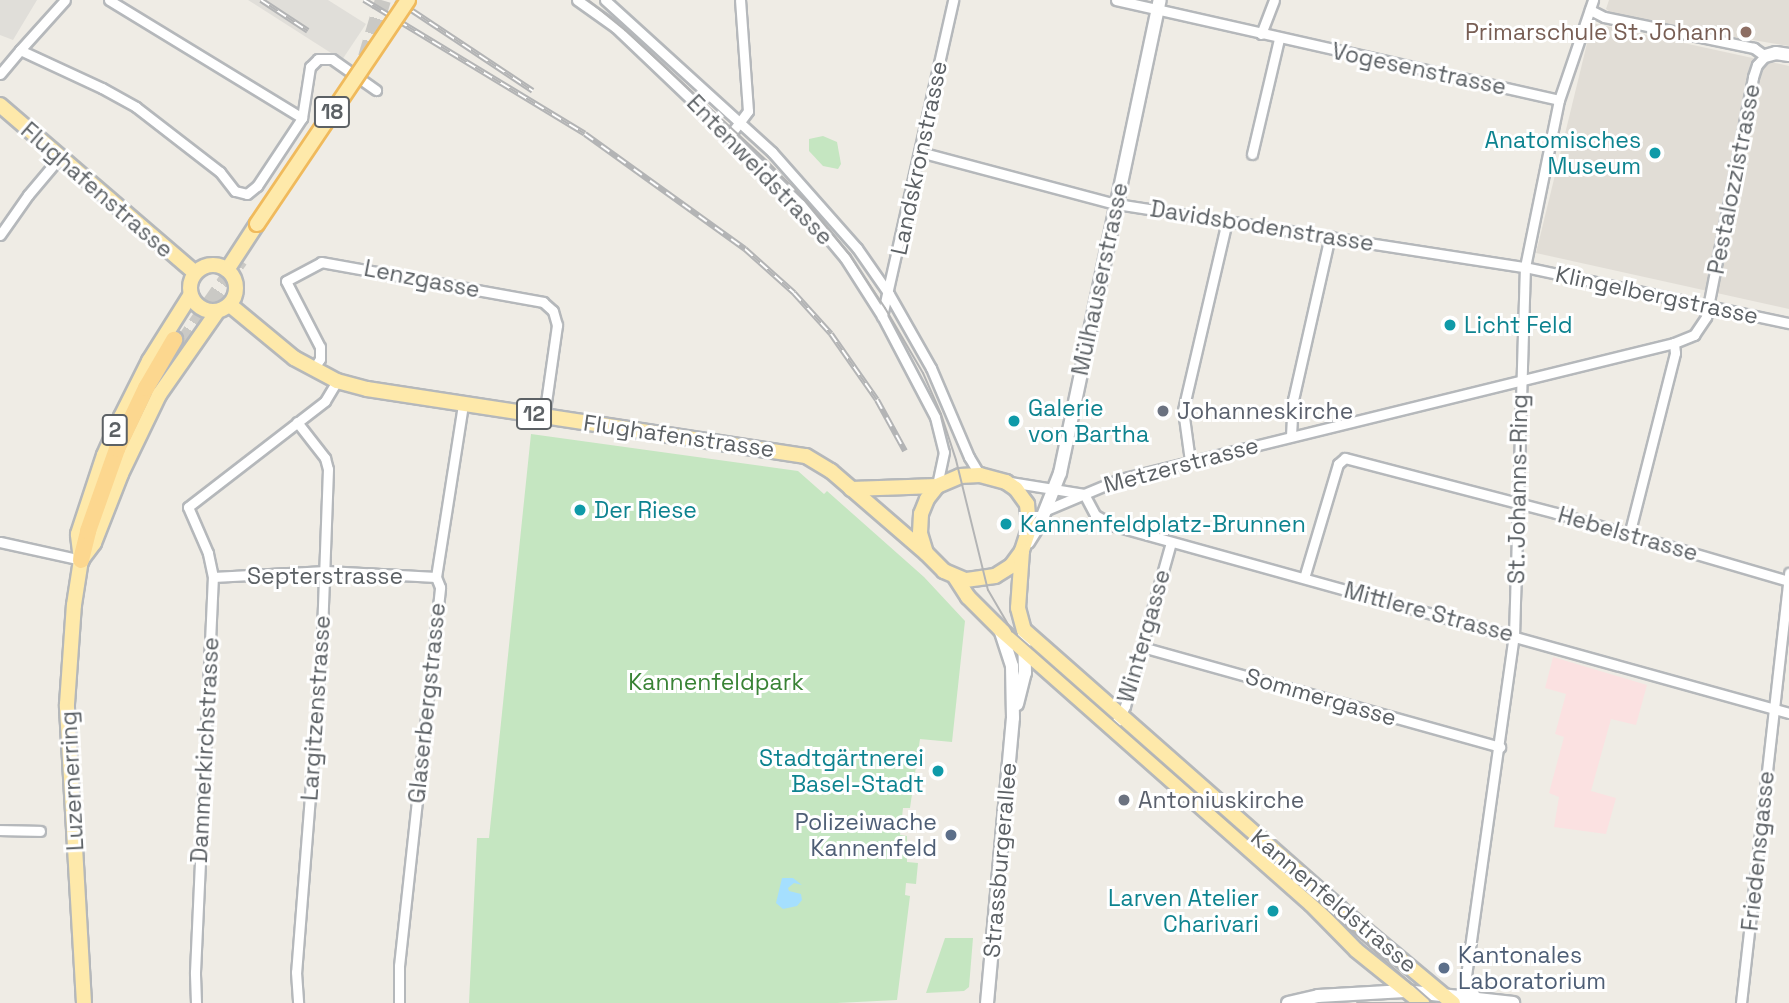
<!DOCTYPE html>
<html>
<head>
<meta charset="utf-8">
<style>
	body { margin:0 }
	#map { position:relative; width:1789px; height:1003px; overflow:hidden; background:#efece5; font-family:"Space Grotesk",sans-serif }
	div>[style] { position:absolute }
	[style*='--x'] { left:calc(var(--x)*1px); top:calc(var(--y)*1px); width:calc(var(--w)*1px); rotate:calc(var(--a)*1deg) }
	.industrial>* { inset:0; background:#e0ded9 }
	.education>* { inset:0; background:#e1ddd6 }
	.medical>* { inset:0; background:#fbe1e1 }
	.green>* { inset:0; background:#c5e6c1 }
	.water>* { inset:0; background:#a5dffe }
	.highway-tunnel>* { height:16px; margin-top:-8px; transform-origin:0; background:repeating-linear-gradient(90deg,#cac9c5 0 16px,transparent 0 24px) }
	.roads { filter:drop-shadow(2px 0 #b5b8bb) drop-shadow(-2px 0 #b5b8bb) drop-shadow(0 2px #b5b8bb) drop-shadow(0 -2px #b5b8bb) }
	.street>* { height:9px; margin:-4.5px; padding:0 4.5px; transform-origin:4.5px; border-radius:4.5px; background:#fff }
	.secondary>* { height:12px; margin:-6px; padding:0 6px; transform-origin:6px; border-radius:6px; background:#fff }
	.primary>* { height:14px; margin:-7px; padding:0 7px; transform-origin:7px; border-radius:7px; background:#fee9aa }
	.primary>.ring { margin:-7px; padding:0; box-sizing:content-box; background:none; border:14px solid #fee9aa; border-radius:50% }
	.highway>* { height:16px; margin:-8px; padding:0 8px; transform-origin:8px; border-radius:8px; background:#fcd78f }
	.tram>* { height:2px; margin:-1px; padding:0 1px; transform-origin:1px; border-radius:1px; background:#b3b4b5 }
	.rail>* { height:6px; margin-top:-3px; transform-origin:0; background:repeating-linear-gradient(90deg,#fff 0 10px,#b3b4b5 0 20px); box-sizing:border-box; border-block:2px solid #b3b4b5 }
	.bridges { filter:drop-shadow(2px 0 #f0ba5c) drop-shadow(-2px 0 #f0ba5c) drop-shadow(0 2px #f0ba5c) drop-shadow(0 -2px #f0ba5c) }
	.primary-bridge>* { height:14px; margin:-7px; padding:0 7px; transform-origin:7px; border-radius:7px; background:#fee9aa }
	.dots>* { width:19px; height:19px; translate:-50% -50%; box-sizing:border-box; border:4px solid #fff; border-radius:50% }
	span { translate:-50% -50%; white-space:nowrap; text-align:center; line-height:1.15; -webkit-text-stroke:6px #fff; paint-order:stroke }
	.shield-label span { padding:2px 5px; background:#fff; border:2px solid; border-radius:5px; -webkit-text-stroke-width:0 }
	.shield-label { font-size:21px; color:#5c6165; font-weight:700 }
	.education-label { font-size:23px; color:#785e54 }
	.right { translate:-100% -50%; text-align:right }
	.street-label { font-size:23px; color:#5c6165 }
	.culture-label { font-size:23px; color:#0d838f }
	.left { translate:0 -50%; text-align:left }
	.worship-label { font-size:23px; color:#5b616d }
	.park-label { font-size:23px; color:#398335 }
	.service-label { font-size:23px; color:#4e5e75 }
</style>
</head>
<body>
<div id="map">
	<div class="industrial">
		<div style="clip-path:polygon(0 0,37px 0,13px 40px,0 35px)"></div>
		<div style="clip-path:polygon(248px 0,328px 0,366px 24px,342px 60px)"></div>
	</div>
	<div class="education">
		<div style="clip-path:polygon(1609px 0,1789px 0,1789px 46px,1618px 18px,1606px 9px)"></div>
		<div style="clip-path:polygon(1592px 23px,1789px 66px,1789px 309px,1536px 253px)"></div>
	</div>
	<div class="medical">
		<div style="clip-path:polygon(1553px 657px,1647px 685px,1636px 725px,1611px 719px,1591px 791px,1616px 798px,1606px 834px,1554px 827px,1559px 797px,1549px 793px,1564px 737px,1555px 734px,1566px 694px,1545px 688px)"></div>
	</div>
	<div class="green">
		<div style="clip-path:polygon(823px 136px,837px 142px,841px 164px,838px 169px,823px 166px,809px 151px,809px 139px)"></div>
		<div style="clip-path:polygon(531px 434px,798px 471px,824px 494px,827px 491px,924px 577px,965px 621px,952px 742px,920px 739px,910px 808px,903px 808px,900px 835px,907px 836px,907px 862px,918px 863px,916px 884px,906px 883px,905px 895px,910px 896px,897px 1000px,837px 1003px,469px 1003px,477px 838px,489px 838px)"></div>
		<div style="clip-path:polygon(945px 938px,973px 938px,969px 987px,964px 991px,926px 993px)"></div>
	</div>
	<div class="water">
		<div style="clip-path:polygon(782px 878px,793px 878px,802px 885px,794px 883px,788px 888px,789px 891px,801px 894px,802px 900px,797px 906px,783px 909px,776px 903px)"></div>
	</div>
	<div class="highway-tunnel">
		<div style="--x:366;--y:57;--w:59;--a:-73.4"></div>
		<div style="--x:182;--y:344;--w:102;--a:-55.4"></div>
	</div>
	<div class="roads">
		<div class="street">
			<div style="--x:109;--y:0;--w:226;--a:31.4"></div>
			<div style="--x:577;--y:0;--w:47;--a:35.4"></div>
			<div style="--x:615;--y:27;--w:200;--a:43.6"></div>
			<div style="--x:760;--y:165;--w:56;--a:44.3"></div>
			<div style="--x:800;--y:204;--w:70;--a:50.2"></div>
			<div style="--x:845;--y:258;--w:69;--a:57.5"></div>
			<div style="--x:882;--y:316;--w:114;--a:62.3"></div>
			<div style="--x:935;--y:417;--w:36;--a:76"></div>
			<div style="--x:944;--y:452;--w:35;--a:102"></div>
			<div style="--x:605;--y:0;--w:226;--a:42.3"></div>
			<div style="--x:772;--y:152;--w:128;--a:48.5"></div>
			<div style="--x:857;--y:248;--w:56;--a:55.2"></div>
			<div style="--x:889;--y:294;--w:85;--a:60.4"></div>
			<div style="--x:931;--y:368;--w:97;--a:66.9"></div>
			<div style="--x:969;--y:457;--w:21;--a:59"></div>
			<div style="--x:1116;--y:0;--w:454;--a:12.7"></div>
			<div style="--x:1261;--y:34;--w:36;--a:-69"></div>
			<div style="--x:20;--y:50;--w:67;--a:-48"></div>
			<div style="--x:0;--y:74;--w:31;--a:-50"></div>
			<div style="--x:20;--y:50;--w:90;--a:24.9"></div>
			<div style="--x:102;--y:88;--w:39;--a:29"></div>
			<div style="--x:136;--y:107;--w:106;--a:37.7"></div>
			<div style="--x:220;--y:172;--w:24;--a:52"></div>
			<div style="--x:235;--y:191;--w:12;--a:14"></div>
			<div style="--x:247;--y:194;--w:13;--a:-39"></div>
			<div style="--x:257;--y:186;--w:82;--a:-56.5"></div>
			<div style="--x:302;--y:118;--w:52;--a:-81.1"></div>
			<div style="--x:310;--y:67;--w:11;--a:-45"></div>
			<div style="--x:318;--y:59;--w:14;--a:0"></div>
			<div style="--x:332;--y:59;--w:54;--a:35.2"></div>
			<div style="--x:730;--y:135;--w:30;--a:-53"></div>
			<div style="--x:748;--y:111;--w:111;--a:-94.1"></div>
			<div style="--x:920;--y:152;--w:203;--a:14.9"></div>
			<div style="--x:1116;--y:204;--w:414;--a:8.8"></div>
			<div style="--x:1525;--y:267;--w:270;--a:12"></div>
			<div style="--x:1252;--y:154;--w:118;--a:-76.8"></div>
			<div style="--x:0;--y:235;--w:49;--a:-55"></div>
			<div style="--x:28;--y:195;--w:50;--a:-49.9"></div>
			<div style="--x:882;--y:316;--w:324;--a:-77.3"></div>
			<div style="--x:313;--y:370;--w:13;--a:-58"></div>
			<div style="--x:320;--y:359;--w:12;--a:-90"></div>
			<div style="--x:320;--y:347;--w:74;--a:-117.3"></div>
			<div style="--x:286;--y:281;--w:40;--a:-28"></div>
			<div style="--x:321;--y:262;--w:226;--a:10.2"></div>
			<div style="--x:543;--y:302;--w:13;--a:42"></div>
			<div style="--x:553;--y:311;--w:15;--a:74"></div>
			<div style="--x:557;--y:325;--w:92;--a:98.1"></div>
			<div style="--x:297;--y:422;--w:46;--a:52.1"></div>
			<div style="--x:325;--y:458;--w:11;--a:75"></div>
			<div style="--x:328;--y:469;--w:187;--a:92.1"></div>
			<div style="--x:321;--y:656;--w:317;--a:94.5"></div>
			<div style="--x:296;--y:972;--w:31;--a:86"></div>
			<div style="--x:1291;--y:436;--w:36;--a:-87"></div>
			<div style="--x:1293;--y:400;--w:168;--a:-77.3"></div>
			<div style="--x:1190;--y:461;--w:51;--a:-97.8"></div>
			<div style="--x:1183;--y:410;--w:194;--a:-76.9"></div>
			<div style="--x:1010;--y:482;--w:75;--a:9.2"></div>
			<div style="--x:1084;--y:494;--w:24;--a:62"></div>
			<div style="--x:1095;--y:515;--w:23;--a:29"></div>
			<div style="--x:1115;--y:526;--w:699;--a:15.51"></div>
			<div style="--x:1046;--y:510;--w:80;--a:-22.7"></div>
			<div style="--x:1120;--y:479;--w:570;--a:-13.79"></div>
			<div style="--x:1674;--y:343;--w:22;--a:-22"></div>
			<div style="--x:1694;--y:335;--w:22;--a:-56"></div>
			<div style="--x:1706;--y:317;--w:245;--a:-78.9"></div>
			<div style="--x:1753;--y:77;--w:13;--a:-72"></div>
			<div style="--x:1757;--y:65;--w:12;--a:-48"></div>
			<div style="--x:1765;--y:56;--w:14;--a:-144"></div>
			<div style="--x:1754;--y:48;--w:153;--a:-168.3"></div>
			<div style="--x:1604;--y:17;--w:16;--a:-153"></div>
			<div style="--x:1629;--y:535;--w:188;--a:-75.8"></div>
			<div style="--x:1675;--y:353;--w:10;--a:-96"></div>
			<div style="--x:0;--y:542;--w:83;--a:12.5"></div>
			<div style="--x:213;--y:577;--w:113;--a:-3"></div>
			<div style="--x:326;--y:571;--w:110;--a:3.1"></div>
			<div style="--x:1304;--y:578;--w:119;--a:-73.4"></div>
			<div style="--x:1338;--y:464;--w:9;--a:-41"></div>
			<div style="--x:1345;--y:458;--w:218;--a:14.6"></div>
			<div style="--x:1556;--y:513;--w:243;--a:16.3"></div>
			<div style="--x:1142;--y:647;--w:372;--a:15.6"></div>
			<div style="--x:1113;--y:728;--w:25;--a:-61"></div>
			<div style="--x:1125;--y:706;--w:170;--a:-74.3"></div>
			<div style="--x:0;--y:830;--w:40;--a:1.4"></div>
			<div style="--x:1478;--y:999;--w:21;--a:-129"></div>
			<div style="--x:1465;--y:983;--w:350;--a:-82"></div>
			<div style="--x:1514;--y:636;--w:369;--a:-88.3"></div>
			<div style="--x:1525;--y:267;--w:170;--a:-78.5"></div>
			<div style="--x:1559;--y:100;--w:106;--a:-71.2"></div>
			<div style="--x:196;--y:1003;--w:31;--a:-92"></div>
			<div style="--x:195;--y:972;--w:395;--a:-87.4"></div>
			<div style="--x:213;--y:577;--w:25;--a:-102"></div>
			<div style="--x:208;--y:553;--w:50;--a:-113.5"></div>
			<div style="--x:188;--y:507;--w:173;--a:-37.7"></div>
			<div style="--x:325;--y:401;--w:23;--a:-59"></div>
			<div style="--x:399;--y:1003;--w:37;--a:-90"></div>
			<div style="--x:399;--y:966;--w:381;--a:-83.8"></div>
			<div style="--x:440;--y:587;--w:11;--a:-112"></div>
			<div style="--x:436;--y:577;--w:175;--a:-81.1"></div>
			<div style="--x:1741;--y:1003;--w:433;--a:-83.6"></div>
		</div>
		<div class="secondary">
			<div style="--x:1765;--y:56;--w:11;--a:-15"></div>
			<div style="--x:1776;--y:53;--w:13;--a:9"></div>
			<div style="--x:1028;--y:542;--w:25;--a:-58"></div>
			<div style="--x:1041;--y:521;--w:52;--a:-68.4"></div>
			<div style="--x:1060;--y:473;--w:483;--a:-78.1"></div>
			<div style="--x:1017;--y:704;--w:32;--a:-76"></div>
			<div style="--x:1025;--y:673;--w:43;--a:-91.3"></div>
			<div style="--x:987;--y:1003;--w:286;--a:-84.8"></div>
			<div style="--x:1013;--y:718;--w:52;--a:-91.1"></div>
			<div style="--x:1012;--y:666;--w:38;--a:-108"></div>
			<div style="--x:1288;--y:1003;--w:31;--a:-13"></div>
			<div style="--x:1318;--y:996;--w:87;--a:-3.3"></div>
			<div style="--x:1405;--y:991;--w:109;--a:6.3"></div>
		</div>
		<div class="primary">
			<div style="--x:0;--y:105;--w:257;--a:40.7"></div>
			<div class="ring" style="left:190px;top:265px;width:32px;height:32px"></div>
			<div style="--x:227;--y:270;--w:55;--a:-56.9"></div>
			<div style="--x:230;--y:305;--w:83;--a:39.6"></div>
			<div style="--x:294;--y:358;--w:49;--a:28.1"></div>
			<div style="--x:337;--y:381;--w:31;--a:15"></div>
			<div style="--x:367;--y:389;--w:444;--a:8.7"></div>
			<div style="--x:806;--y:456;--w:29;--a:31"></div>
			<div style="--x:831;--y:471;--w:125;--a:40.8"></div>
			<div style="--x:980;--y:475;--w:27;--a:15"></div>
			<div style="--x:1006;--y:482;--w:12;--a:35"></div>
			<div style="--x:1016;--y:489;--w:19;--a:54"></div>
			<div style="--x:1027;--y:504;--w:25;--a:85"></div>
			<div style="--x:1029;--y:529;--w:23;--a:108"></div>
			<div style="--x:1022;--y:551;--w:19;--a:126"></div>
			<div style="--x:1011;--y:566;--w:19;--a:148"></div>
			<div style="--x:995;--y:576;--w:30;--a:172"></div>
			<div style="--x:965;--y:580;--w:23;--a:-157"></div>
			<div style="--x:944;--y:571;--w:25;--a:-135"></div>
			<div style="--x:926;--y:553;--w:21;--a:-107"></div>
			<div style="--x:920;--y:533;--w:19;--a:-87"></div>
			<div style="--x:921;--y:514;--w:16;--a:-68"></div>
			<div style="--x:927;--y:499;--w:16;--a:-52"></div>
			<div style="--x:937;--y:486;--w:25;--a:-23"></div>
			<div style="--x:960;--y:476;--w:20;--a:-3"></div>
			<div style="--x:851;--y:489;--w:86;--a:-2"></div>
			<div style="--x:1022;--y:551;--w:57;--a:94"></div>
			<div style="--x:1018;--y:608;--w:23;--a:75"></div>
			<div style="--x:1024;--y:630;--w:422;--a:41.4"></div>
			<div style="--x:1340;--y:909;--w:147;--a:39.8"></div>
			<div style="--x:82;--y:559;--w:20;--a:-53"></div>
			<div style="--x:94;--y:543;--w:74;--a:-68.6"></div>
			<div style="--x:121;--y:474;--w:88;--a:-64.3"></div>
			<div style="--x:159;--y:395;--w:101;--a:-55.1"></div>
			<div style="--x:955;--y:577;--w:24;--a:57"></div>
			<div style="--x:968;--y:597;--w:45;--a:45"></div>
			<div style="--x:1000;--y:629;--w:415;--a:41.5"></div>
			<div style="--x:1311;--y:904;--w:64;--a:45.6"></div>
			<div style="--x:1356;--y:950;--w:85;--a:38.8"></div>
			<div style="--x:84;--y:1003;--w:299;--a:-93.3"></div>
			<div style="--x:67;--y:704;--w:99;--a:-86"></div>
			<div style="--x:74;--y:605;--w:46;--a:-81.2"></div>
			<div style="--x:81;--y:560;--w:26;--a:-97"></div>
			<div style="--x:78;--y:534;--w:83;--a:-71.8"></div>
			<div style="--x:104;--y:455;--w:42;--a:-65.9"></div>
			<div style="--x:121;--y:417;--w:63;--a:-63.4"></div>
			<div style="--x:149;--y:361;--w:77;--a:-57.8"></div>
		</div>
		<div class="highway">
			<div style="--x:81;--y:560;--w:30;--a:-76"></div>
			<div style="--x:88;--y:531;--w:87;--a:-70.5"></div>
			<div style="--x:117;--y:449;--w:68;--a:-64.6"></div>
			<div style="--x:146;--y:388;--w:56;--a:-59.7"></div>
		</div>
	</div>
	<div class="tram">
		<div style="--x:588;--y:0;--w:48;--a:39"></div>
		<div style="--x:625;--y:30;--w:192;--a:42.7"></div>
		<div style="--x:766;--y:160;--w:56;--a:45.7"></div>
		<div style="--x:805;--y:200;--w:70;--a:50.8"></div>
		<div style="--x:849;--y:254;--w:65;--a:56.3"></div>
		<div style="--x:885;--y:308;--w:75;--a:59.7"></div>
		<div style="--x:923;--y:373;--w:45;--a:66.3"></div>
		<div style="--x:941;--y:414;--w:48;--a:71.9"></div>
		<div style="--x:956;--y:460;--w:134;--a:76.2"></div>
		<div style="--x:988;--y:590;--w:48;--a:59.7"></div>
		<div style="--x:1012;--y:631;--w:562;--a:41.46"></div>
		<div style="--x:1357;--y:1003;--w:78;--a:0"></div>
	</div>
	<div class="rail">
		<div style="--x:261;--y:0;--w:56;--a:33.4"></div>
		<div style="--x:364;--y:0;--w:258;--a:31.2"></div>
		<div style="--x:585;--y:134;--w:197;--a:35.7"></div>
		<div style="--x:745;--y:249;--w:66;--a:41.9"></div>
		<div style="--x:794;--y:293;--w:55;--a:47.9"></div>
		<div style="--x:831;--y:334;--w:80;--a:55.1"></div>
		<div style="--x:877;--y:400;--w:58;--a:61.2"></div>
		<div style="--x:396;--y:0;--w:164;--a:33.6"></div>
	</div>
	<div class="bridges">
		<div class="primary-bridge">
			<div style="--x:257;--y:224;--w:270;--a:-56"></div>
		</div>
	</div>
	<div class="dots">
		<div style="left:1746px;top:32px;background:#8d6e63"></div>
		<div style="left:1655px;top:153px;background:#0f9aa8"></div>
		<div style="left:1450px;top:325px;background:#0f9aa8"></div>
		<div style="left:1163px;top:411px;background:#6b7280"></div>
		<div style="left:1014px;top:421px;background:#0f9aa8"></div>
		<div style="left:580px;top:510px;background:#0f9aa8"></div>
		<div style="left:1006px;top:524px;background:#0f9aa8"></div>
		<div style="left:938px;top:771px;background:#0f9aa8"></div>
		<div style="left:1124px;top:800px;background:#6b7280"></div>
		<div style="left:951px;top:835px;background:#5c6f8a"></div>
		<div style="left:1273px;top:911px;background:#0f9aa8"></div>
		<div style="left:1444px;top:968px;background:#5c6f8a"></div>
	</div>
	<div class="shield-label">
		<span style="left:332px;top:112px">18</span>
		<span style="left:534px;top:414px">12</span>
		<span style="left:115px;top:430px">2</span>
	</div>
	<div class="education-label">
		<span class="right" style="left:1732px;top:32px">Primarschule St. Johann</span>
	</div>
	<div class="street-label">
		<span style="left:1419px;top:69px;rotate:12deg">Vogesenstrasse</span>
		<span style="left:919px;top:158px;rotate:-78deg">Landskronstrasse</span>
		<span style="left:760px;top:170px;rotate:46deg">Entenweidstrasse</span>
		<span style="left:1734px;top:179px;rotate:-79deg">Pestalozzistrasse</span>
		<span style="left:97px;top:190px;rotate:41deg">Flughafenstrasse</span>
		<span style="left:1262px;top:226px;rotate:9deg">Davidsbodenstrasse</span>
		<span style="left:422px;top:279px;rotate:11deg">Lenzgasse</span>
		<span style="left:1100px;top:279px;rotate:-78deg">Mülhauserstrasse</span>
		<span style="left:1657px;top:295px;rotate:12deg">Klingelbergstrasse</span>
		<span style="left:679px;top:436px;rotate:8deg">Flughafenstrasse</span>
		<span style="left:1181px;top:465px;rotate:-15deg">Metzerstrasse</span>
		<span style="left:1518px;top:489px;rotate:-89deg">St. Johanns-Ring</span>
		<span style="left:1628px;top:534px;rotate:16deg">Hebelstrasse</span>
		<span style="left:325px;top:576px">Septerstrasse</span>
		<span style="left:1429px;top:612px;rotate:15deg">Mittlere Strasse</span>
		<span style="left:1144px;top:636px;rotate:-74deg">Wintergasse</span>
		<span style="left:1321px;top:697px;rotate:16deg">Sommergasse</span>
		<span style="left:427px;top:703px;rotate:-84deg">Glaserbergstrasse</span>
		<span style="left:316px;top:708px;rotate:-86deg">Largitzenstrasse</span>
		<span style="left:205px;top:750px;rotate:-87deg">Dammerkirchstrasse</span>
		<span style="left:72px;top:781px;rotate:-93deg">Luzernerring</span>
		<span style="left:1758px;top:851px;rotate:-84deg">Friedensgasse</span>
		<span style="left:1000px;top:860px;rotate:-85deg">Strassburgerallee</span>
		<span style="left:1334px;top:901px;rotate:40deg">Kannenfeldstrasse</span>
	</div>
	<div class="culture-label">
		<span class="right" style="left:1641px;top:153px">Anatomisches<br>Museum</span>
		<span class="left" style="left:1464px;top:325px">Licht Feld</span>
		<span class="left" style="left:1028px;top:421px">Galerie<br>von Bartha</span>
		<span class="left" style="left:594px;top:510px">Der Riese</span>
		<span class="left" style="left:1020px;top:524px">Kannenfeldplatz-Brunnen</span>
		<span class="right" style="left:924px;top:771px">Stadtgärtnerei<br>Basel-Stadt</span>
		<span class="right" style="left:1259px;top:911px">Larven Atelier<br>Charivari</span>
	</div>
	<div class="worship-label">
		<span class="left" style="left:1177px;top:411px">Johanneskirche</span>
		<span class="left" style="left:1138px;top:800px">Antoniuskirche</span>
	</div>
	<div class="park-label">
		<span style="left:716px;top:682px">Kannenfeldpark</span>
	</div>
	<div class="service-label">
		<span class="right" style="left:937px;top:835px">Polizeiwache<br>Kannenfeld</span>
		<span class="left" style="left:1458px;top:968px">Kantonales<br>Laboratorium</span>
	</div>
</div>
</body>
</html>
